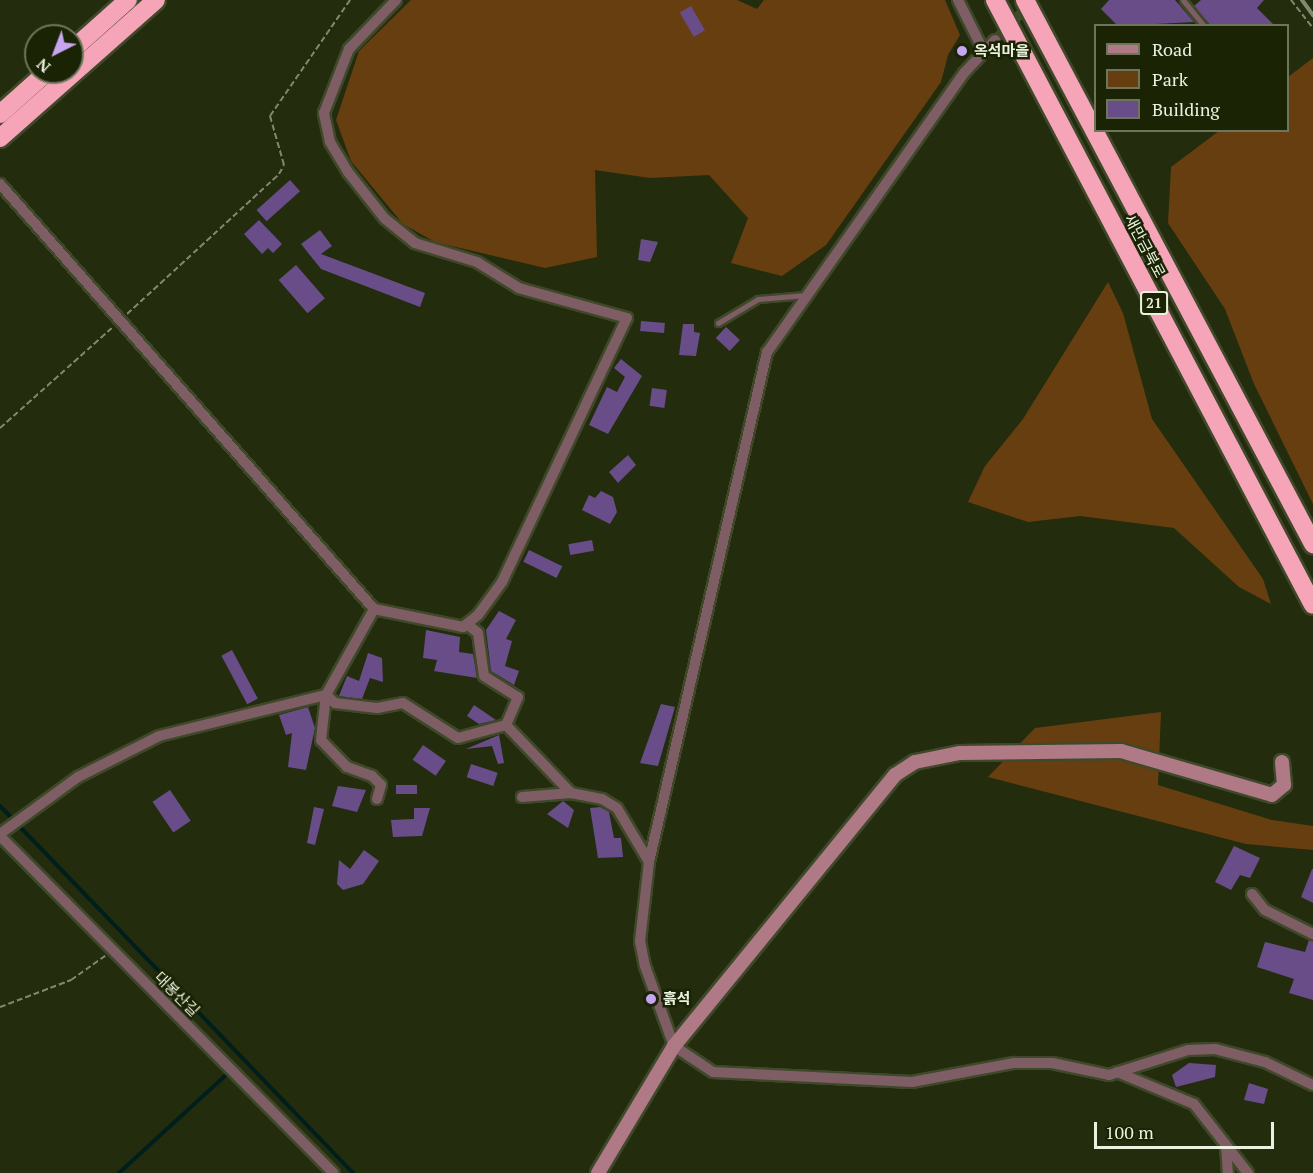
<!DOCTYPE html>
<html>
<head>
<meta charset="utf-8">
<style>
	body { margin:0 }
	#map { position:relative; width:1313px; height:1173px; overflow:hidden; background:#232d0d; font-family:"PT Serif","Noto Sans KR",serif }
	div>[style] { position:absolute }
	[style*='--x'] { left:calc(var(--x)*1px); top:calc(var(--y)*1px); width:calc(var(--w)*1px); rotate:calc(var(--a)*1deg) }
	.green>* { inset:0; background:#673e10 }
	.stream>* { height:4px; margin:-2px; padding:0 2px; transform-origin:2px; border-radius:2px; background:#001f1c }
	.building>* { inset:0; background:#684d89; transform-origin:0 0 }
	.street-tunnel>* { height:10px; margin-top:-5px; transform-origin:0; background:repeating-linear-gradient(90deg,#414b2c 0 10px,transparent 0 15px) }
	.path>* { height:2px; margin-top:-1px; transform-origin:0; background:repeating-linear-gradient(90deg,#80896f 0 6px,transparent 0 9px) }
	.roads { filter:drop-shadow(2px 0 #3f492a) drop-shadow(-2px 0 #3f492a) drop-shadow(0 2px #3f492a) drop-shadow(0 -2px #3f492a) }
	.lane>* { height:5px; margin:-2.5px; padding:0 2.5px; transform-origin:2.5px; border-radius:2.5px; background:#7e5d65 }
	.street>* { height:10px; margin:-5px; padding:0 5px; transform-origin:5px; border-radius:5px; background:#7e5d65 }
	.secondary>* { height:14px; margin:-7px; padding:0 7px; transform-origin:7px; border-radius:7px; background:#af7a86 }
	.highway>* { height:18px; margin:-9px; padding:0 9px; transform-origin:9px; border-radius:9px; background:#f6a5b8 }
	.rail>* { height:4px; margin:-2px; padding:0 2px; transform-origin:2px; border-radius:2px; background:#818a70 }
	.dots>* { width:16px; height:16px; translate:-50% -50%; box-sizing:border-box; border:3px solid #1a2304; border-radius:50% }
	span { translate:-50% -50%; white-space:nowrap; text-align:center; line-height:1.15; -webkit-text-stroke:5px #1a2304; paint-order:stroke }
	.shield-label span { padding:2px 4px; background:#1a2304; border:2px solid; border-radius:4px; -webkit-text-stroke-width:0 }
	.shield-label { font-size:14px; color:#eaf2df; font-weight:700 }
	.poi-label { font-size:15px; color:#eaf2df; font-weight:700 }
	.left { translate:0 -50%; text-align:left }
	.street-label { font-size:15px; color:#eaf2df }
	.legend { position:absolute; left:1094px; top:24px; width:195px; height:108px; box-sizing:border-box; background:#1a2304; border:2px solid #6d765c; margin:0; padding:8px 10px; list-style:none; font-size:18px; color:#eaf2df }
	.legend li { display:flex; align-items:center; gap:12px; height:30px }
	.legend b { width:30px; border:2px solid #6d765c }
	.north { position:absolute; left:24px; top:24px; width:60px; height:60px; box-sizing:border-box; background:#1a2304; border:2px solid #6d765c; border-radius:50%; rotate:222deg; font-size:16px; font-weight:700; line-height:24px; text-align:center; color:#eaf2df }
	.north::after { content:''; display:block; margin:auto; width:21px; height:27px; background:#c6a6f0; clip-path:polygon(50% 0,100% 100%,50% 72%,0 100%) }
	.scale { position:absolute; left:1094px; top:1122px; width:180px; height:27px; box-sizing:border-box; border:3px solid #eaf2df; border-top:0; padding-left:8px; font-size:18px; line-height:21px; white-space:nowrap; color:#eaf2df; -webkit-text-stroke:4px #1a2304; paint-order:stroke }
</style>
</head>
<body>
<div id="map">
	<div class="green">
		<div style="clip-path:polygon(411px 0,737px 0,757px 9px,764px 0,945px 0,960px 35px,948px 55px,941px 82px,826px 245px,782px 276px,731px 263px,748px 218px,709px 175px,650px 178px,595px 170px,597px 257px,545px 268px,435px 242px,403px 224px,351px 161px,336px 120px,359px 51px)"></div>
		<div style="clip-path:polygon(1313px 58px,1313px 504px,1254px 384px,1225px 309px,1168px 223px,1171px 167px,1219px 131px,1288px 130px,1288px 77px)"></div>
		<div style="clip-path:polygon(1108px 282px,1123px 313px,1152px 419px,1263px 579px,1271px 604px,1239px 587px,1174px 528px,1080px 516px,1028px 522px,968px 502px,985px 466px,1023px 419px)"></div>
		<div style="clip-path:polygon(1161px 712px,1158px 785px,1272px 820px,1313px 826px,1313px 850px,1246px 844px,988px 777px,1035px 728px)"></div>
	</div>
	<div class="stream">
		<div style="--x:0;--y:806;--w:509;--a:46.11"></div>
		<div style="--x:119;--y:1173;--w:145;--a:-42.5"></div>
	</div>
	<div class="building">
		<div style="clip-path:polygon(1109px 0,1175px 0,1194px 22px,1118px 26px,1101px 9px)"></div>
		<div style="clip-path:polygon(1201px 0,1264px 0,1257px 8px,1275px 26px,1211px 26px,1194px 6px)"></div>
		<div style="left:691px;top:6px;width:28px;height:13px;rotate:60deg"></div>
		<div style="left:290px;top:180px;width:15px;height:45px;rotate:48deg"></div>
		<div style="clip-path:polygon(259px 220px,282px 244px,273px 253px,268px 248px,262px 254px,244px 234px)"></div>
		<div style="clip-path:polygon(320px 230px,332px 246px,321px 254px,425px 293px,420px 307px,321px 269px,301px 244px)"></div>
		<div style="clip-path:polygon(641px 239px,658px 242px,650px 262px,638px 260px)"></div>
		<div style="left:296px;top:265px;width:44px;height:23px;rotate:49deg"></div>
		<div style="left:641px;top:321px;width:24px;height:10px;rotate:5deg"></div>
		<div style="clip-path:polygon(683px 324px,694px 324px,694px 332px,700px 333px,696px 356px,679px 355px)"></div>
		<div style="left:726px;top:327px;width:19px;height:15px;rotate:43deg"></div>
		<div style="clip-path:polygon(621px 359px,642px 376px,608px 434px,589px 425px,607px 387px,617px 392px,625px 377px,614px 368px)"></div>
		<div style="left:652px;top:388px;width:15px;height:18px;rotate:8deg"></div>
		<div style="clip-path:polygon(628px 455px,636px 465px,618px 483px,609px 472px)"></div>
		<div style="clip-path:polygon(601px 491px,613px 497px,617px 512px,610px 524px,582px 510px,589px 495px,595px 498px)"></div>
		<div style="left:592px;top:540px;width:11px;height:24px;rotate:80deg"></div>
		<div style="left:529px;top:550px;width:37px;height:13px;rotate:26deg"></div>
		<div style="clip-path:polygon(499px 611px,516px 620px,506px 639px,512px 641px,505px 666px,519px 671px,514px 685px,491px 671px,486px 630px)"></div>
		<div style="clip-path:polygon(426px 630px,460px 637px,459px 652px,473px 654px,477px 678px,434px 671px,437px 660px,423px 658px)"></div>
		<div style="left:232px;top:650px;width:55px;height:12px;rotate:62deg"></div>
		<div style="clip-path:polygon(368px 653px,382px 658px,383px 682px,370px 678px,362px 699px,339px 696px,347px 676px,359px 681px)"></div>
		<div style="clip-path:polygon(661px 704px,675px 707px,658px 766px,640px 763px)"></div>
		<div style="clip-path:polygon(474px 705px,496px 720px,479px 724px,467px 716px)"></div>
		<div style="clip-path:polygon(308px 707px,315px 728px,306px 770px,288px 767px,292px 733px,286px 735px,279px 715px)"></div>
		<div style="clip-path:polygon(499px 735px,504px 763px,498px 764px,492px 746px,466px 749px)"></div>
		<div style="left:423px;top:745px;width:28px;height:18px;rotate:35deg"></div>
		<div style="left:471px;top:764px;width:28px;height:14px;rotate:18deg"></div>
		<div style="left:396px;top:785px;width:21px;height:9px"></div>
		<div style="clip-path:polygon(338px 786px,366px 790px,357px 812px,332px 806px)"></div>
		<div style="left:170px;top:790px;width:37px;height:21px;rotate:56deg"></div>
		<div style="clip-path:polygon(563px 801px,574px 810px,568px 828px,547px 814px)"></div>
		<div style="clip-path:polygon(314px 807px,324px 809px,315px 845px,307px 843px)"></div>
		<div style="clip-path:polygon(600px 807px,609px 812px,614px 838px,621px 838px,623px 857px,598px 858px,590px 808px)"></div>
		<div style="clip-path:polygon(414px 808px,430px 808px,422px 836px,393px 837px,391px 820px,414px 819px)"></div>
		<div style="clip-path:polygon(1234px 846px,1260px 858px,1250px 878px,1240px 875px,1231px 890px,1215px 882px)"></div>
		<div style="clip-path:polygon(364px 850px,379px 861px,363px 884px,343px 890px,337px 884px,339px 860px,350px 869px)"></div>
		<div style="clip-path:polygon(1312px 869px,1313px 869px,1313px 903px,1301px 897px)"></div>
		<div style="clip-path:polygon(1309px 940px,1313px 941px,1313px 1000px,1289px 993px,1294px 979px,1257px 967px,1265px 942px,1305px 952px)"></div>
		<div style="clip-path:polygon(1189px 1063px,1216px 1065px,1215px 1077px,1176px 1087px,1172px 1075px)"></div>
		<div style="clip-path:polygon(1249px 1083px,1268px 1089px,1264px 1104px,1244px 1100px)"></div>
	</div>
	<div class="street-tunnel">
		<div style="--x:995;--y:40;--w:50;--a:-45.8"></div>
	</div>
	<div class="path">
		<div style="--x:1291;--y:0;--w:36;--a:52"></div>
		<div style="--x:127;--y:314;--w:207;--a:-42.6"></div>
		<div style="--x:279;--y:174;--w:10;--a:-61"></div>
		<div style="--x:284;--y:165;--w:51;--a:-105.9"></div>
		<div style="--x:270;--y:116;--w:141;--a:-55.4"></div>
		<div style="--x:0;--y:428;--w:150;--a:-41.8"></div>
		<div style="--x:0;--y:1007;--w:76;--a:-20.8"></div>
		<div style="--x:71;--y:980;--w:42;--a:-35.2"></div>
	</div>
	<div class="roads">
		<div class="lane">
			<div style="--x:1183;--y:0;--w:33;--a:51"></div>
			<div style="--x:718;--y:323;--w:47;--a:-31"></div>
			<div style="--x:758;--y:299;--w:48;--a:-4.8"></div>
		</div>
		<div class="street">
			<div style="--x:958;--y:0;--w:56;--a:63.4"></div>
			<div style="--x:995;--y:40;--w:45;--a:133.2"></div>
			<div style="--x:964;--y:73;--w:342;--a:125.2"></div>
			<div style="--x:767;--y:352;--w:523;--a:103.03"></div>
			<div style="--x:649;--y:862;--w:80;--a:96.5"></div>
			<div style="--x:640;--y:941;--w:25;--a:79"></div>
			<div style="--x:645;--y:966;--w:85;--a:70.1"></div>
			<div style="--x:674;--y:1046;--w:47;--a:33.7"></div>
			<div style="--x:713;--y:1072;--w:199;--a:2.9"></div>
			<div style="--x:912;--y:1082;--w:104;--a:-10.6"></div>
			<div style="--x:1014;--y:1063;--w:38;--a:0"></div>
			<div style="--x:1052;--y:1063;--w:58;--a:11.9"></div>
			<div style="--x:1109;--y:1075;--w:83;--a:-17.6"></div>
			<div style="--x:1188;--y:1050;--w:27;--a:-2"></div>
			<div style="--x:1215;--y:1049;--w:52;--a:14.6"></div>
			<div style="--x:1265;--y:1062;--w:53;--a:25.6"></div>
			<div style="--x:0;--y:184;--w:566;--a:48.65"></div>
			<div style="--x:467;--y:624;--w:14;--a:39"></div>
			<div style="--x:478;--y:633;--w:43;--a:82.1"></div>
			<div style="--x:484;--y:676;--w:40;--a:32"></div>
			<div style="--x:518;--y:697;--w:30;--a:113"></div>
			<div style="--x:522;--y:797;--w:49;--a:-4.7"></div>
			<div style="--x:571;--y:793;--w:32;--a:11"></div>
			<div style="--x:602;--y:799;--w:17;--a:31"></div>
			<div style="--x:617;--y:808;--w:63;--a:59.3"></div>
			<div style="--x:377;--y:799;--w:15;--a:-74"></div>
			<div style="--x:381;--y:785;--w:13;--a:-135"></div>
			<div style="--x:372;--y:776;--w:27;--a:-160"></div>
			<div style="--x:347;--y:767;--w:37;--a:-134"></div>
			<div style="--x:321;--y:740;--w:45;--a:-83.7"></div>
			<div style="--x:326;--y:695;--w:98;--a:-60.8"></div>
			<div style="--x:374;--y:609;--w:91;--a:11.4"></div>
			<div style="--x:463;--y:627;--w:19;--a:-39"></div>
			<div style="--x:478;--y:615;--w:41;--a:-54"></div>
			<div style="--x:502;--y:582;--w:292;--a:-64.7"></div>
			<div style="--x:627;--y:318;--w:112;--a:-164.5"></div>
			<div style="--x:519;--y:288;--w:49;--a:-148.2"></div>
			<div style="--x:477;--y:262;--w:65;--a:-163"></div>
			<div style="--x:415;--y:243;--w:38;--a:-141"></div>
			<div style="--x:385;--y:219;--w:60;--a:-128.2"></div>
			<div style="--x:348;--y:172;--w:35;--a:-121"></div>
			<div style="--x:330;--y:142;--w:30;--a:-102"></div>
			<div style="--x:324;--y:113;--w:69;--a:-68.7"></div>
			<div style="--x:349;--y:49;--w:68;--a:-46.2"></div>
			<div style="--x:0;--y:834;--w:97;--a:-36.2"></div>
			<div style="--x:78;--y:777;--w:91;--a:-26.8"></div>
			<div style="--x:159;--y:736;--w:172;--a:-13.8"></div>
			<div style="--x:326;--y:695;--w:12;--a:42"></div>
			<div style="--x:335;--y:703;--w:42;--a:6.8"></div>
			<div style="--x:377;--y:708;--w:26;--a:-11"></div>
			<div style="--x:403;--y:703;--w:65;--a:32.5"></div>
			<div style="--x:458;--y:738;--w:50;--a:-15.2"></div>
			<div style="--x:506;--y:725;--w:94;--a:46.3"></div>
			<div style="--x:0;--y:836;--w:474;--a:45.3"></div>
			<div style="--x:1252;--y:894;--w:21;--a:51"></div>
			<div style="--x:1265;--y:910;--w:54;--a:26.6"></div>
			<div style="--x:1117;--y:1072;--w:83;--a:22.6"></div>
			<div style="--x:1194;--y:1104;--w:88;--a:52"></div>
			<div style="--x:1226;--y:1146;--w:27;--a:86"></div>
		</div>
		<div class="secondary">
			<div style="--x:598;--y:1173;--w:148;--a:-59.1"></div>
			<div style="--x:674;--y:1046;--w:350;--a:-50.8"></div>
			<div style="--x:895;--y:775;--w:24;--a:-33"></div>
			<div style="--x:915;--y:762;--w:46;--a:-11.3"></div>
			<div style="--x:960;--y:753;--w:161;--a:-0.7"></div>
			<div style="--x:1121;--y:751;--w:157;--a:16.2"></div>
			<div style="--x:1272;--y:795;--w:16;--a:-40"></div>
			<div style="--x:1284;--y:785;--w:23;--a:-95"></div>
		</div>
		<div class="highway">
			<div style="--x:995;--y:0;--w:683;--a:62.27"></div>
			<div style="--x:1025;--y:0;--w:616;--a:62.1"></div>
			<div style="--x:72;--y:50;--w:75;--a:-41.8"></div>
			<div style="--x:0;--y:114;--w:63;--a:-41.8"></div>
			<div style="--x:0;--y:138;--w:208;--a:-41.5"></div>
		</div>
	</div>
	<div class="rail">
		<div style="--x:1302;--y:0;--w:19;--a:54"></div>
	</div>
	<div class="dots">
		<div style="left:962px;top:51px;background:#c6a6f0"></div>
		<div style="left:651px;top:999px;background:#c6a6f0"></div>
	</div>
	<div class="shield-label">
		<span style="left:1154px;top:303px">21</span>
	</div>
	<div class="poi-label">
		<span class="left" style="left:974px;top:51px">옥석마을</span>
		<span class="left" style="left:663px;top:999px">흙석</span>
	</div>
	<div class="street-label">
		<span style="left:1145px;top:246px;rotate:62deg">새만금북로</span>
		<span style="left:177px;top:994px;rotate:45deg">대봉산길</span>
	</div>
	<ul class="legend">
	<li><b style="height:8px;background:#af7a86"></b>Road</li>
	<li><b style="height:16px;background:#673e10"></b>Park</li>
	<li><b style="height:16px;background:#684d89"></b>Building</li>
	</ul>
	<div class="north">N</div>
	<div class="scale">100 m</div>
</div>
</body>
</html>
